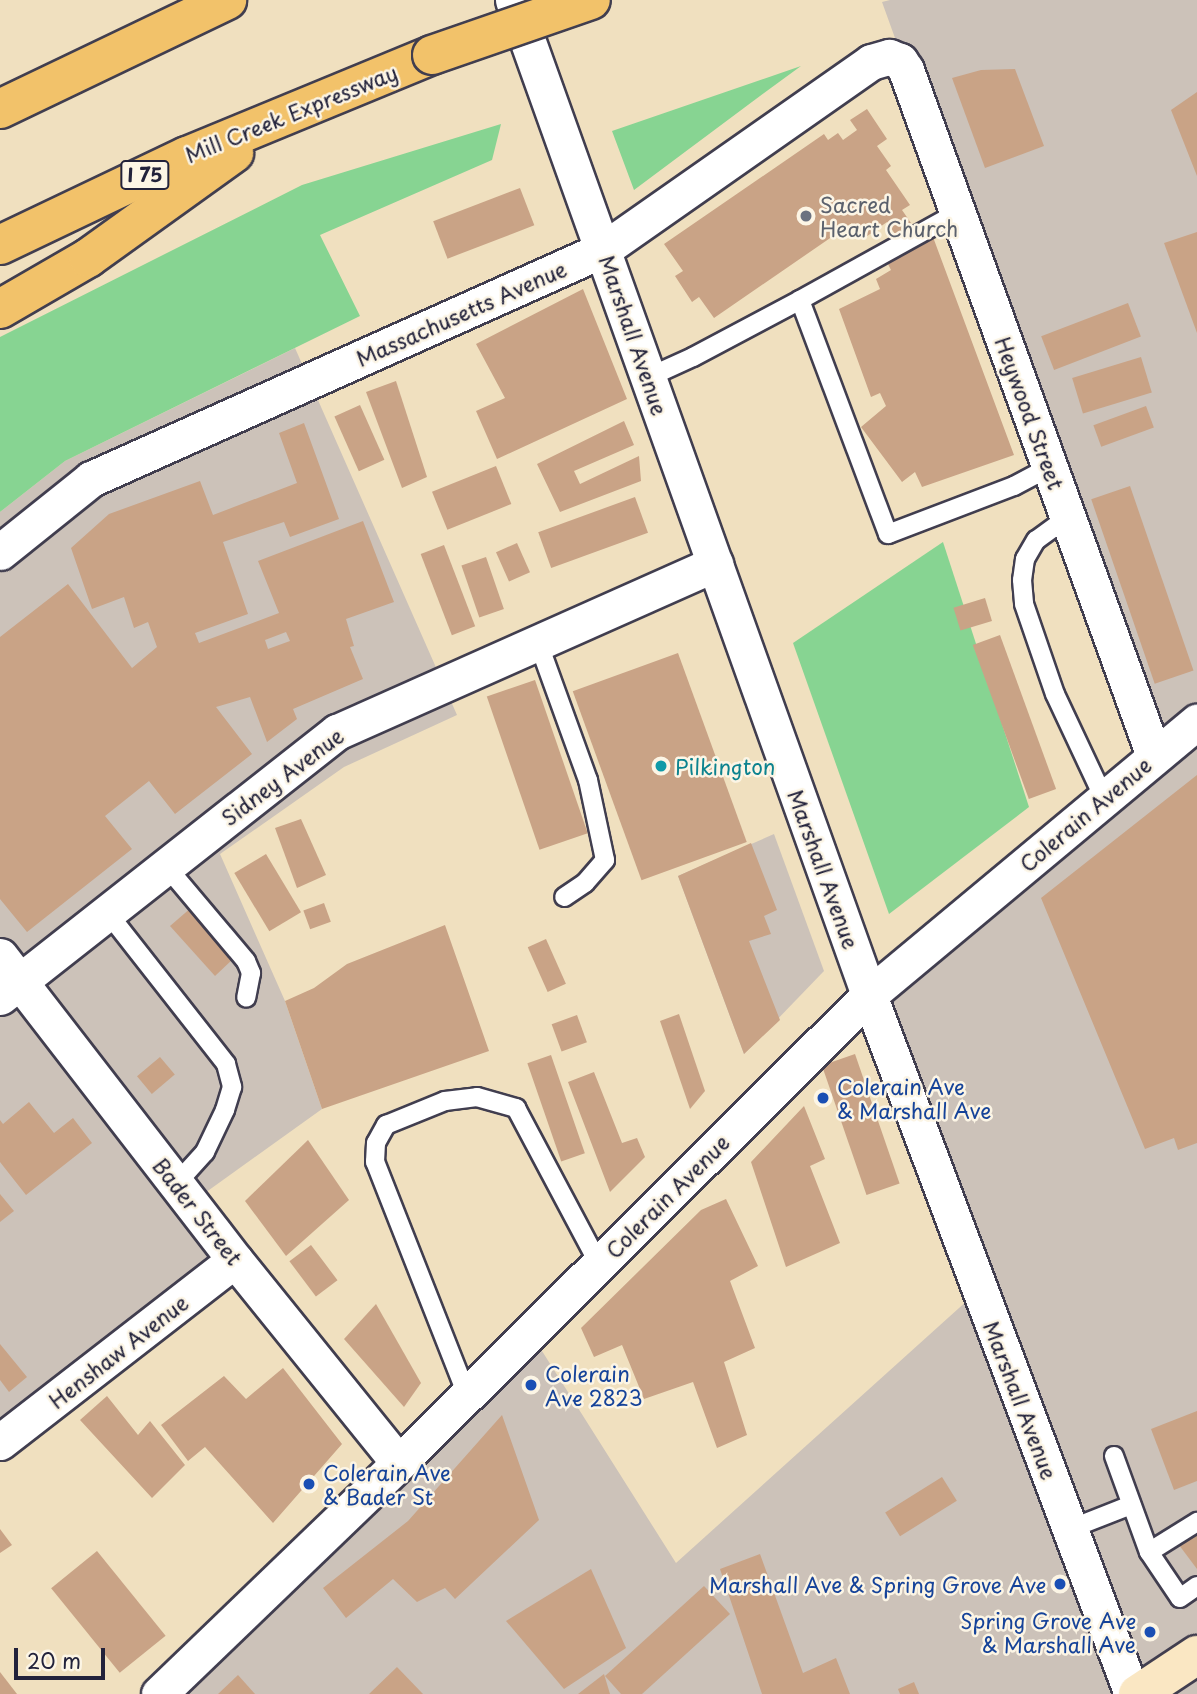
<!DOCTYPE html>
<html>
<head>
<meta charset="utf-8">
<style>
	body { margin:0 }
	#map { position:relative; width:1197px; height:1694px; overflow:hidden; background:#f0e0bf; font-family:"Playpen Sans",sans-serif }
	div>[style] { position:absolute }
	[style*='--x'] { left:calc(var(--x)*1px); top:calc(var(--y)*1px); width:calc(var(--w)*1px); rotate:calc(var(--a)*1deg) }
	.industrial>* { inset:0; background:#ccc2b9 }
	.green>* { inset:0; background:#87d492 }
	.building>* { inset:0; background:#c9a386; transform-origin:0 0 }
	.roads { filter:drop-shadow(2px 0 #413e4f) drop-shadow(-2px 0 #413e4f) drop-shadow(0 2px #413e4f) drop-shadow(0 -2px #413e4f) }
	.lane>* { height:18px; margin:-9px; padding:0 9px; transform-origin:9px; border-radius:9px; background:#fff }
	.street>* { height:35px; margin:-17.5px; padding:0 17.5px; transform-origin:17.5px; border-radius:17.5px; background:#fff }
	.secondary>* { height:38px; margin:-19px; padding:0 19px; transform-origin:19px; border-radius:19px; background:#fae7c3 }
	.highway>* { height:38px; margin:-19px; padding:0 19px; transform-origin:19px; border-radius:19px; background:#f2c26a }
	.bridges { filter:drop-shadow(2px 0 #413e4f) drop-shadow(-2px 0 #413e4f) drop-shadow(0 2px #413e4f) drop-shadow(0 -2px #413e4f) }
	.highway-bridge>* { height:38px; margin:-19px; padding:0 19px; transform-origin:19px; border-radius:19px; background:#f2c26a }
	.dots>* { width:19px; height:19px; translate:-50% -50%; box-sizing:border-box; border:4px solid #fcf5e5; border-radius:50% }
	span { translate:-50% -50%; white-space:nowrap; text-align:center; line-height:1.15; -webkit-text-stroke:5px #fcf5e5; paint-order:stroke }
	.shield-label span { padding:2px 5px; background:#fcf5e5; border:2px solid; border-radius:5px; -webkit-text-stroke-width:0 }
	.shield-label { font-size:19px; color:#22223b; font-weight:700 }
	.street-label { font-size:21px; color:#22223b }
	.worship-label { font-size:21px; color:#5b616d }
	.left { translate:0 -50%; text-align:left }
	.culture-label { font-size:21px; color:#0d838f }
	.transit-label { font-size:21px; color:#164399 }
	.right { translate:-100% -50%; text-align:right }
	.scale { position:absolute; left:14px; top:1648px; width:91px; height:32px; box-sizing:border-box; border:4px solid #22223b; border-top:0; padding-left:9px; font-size:21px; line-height:24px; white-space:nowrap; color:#22223b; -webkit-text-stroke:5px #fcf5e5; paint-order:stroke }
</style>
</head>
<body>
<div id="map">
	<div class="industrial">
		<div style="clip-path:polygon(890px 0,1197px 0,1197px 1694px,159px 1694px,530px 1332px,676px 1563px,979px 1290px,869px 995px,1154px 756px,882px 2px)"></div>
		<div style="clip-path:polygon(295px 348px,457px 715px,344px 767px,220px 854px,285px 1001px,322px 1109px,191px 1203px,235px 1260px,0 1442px,0 512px,65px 461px)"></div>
		<div style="clip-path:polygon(774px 834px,824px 971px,744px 1054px,678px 876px)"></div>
	</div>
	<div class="green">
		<div style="clip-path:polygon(801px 66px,760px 96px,634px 190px,612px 131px)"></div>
		<div style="clip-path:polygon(501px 124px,492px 160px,320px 235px,360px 316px,65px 461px,0 512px,0 337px,302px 185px)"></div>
		<div style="clip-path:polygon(943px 542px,1029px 807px,889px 914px,793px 643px)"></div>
	</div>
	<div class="building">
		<div style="clip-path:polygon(1015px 69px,1044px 146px,985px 168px,952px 78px,981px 70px)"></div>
		<div style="clip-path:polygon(1197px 92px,1197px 176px,1171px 110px)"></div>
		<div style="clip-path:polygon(867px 109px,887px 139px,877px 146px,891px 166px,886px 170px,910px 205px,902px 210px,911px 223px,895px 234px,887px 222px,863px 239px,852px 223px,714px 318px,699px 297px,692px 302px,675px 276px,683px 271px,664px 244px,824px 134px,828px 140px,838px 133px,843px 140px,857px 130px,850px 120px)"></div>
		<div style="left:520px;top:188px;width:40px;height:93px;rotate:69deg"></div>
		<div style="clip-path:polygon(1197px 232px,1197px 333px,1164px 243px)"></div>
		<div style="clip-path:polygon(933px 237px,1014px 455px,922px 487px,915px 472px,902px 482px,861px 427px,886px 406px,880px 393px,871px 397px,839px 309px,880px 289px,876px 279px,891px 270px,885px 258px)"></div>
		<div style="clip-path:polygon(583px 289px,627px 399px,497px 459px,476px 411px,505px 398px,476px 344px)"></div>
		<div style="left:1128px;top:303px;width:36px;height:93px;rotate:69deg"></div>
		<div style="left:1141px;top:357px;width:37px;height:72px;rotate:73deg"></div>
		<div style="clip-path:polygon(396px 381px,427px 477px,402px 488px,366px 392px)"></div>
		<div style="left:360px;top:405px;width:60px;height:28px;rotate:66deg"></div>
		<div style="left:1146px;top:406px;width:23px;height:56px;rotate:70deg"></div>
		<div style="clip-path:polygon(624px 421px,634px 445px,574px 471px,580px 484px,639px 456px,641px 481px,560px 512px,537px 464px)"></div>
		<div style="clip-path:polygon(evenodd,304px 423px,339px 519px,290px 537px,284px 522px,223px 542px,248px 614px,195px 633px,199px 643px,279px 613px,258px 561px,363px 521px,394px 602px,346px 619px,354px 646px,350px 647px,363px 679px,293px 709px,297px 719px,267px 742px,250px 697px,216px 707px,252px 754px,175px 814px,149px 781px,105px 816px,132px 849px,27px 932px,0 899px,0 637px,68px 584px,132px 668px,157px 647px,148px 622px,134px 628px,124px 597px,92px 609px,71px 548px,109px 514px,200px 481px,213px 515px,297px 483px,279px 433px,304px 423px,286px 632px,290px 641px,268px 649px,265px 640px,286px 632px)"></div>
		<div style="left:496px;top:466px;width:41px;height:69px;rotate:68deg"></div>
		<div style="left:1130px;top:486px;width:195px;height:41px;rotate:71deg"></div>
		<div style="left:635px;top:497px;width:38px;height:103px;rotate:70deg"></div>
		<div style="left:517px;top:543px;width:32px;height:23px;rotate:66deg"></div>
		<div style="left:444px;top:545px;width:87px;height:25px;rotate:69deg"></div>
		<div style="left:486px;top:557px;width:55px;height:26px;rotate:71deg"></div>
		<div style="left:985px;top:598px;width:24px;height:33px;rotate:73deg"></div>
		<div style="left:1000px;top:635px;width:164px;height:29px;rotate:70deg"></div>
		<div style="left:678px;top:653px;width:201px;height:112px;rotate:70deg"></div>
		<div style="left:535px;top:680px;width:162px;height:51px;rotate:71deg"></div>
		<div style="clip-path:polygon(1197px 775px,1197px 1143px,1178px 1150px,1174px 1138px,1145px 1149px,1041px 898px)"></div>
		<div style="clip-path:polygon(301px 819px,326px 875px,297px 888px,275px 828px)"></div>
		<div style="clip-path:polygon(751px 843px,777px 910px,764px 916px,771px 934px,749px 941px,780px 1020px,744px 1054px,678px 876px)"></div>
		<div style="left:266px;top:854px;width:68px;height:37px;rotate:59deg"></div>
		<div style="left:324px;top:903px;width:20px;height:22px;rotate:70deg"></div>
		<div style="clip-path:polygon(192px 907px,233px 959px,215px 976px,170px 926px)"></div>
		<div style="clip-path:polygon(445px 925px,489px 1051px,322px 1109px,285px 1001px,314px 988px,347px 964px)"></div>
		<div style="left:546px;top:939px;width:49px;height:20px;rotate:66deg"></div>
		<div style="clip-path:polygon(679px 1014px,705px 1091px,690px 1109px,660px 1021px)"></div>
		<div style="left:577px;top:1015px;width:29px;height:27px;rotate:70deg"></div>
		<div style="left:855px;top:1054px;width:137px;height:35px;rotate:71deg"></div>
		<div style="left:551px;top:1055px;width:104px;height:25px;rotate:71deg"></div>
		<div style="left:160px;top:1057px;width:23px;height:30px;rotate:50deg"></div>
		<div style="clip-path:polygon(594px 1072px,622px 1143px,637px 1138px,645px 1157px,610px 1192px,568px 1082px)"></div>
		<div style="clip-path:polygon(29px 1102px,54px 1133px,73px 1118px,92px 1143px,26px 1195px,0 1162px,0 1120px,3px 1124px)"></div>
		<div style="clip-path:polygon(804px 1106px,825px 1159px,810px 1166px,840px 1243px,786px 1267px,751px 1162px)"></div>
		<div style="clip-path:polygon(308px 1140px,349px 1200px,286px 1256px,245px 1201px)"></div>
		<div style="clip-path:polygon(0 1194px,14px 1211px,0 1222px)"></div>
		<div style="clip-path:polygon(726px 1199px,758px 1266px,730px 1281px,755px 1348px,724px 1362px,747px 1435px,717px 1448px,693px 1382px,644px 1399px,622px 1345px,594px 1357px,581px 1328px,701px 1210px)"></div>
		<div style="left:311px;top:1245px;width:44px;height:27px;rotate:53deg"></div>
		<div style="clip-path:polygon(376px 1304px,421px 1383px,404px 1407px,344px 1339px)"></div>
		<div style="clip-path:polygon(0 1344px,27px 1377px,9px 1392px,0 1380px)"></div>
		<div style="clip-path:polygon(283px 1368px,342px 1444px,273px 1523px,205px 1447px,188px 1461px,161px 1425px,224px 1376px,246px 1399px)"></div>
		<div style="clip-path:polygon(107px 1396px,138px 1435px,150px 1421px,185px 1465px,152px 1498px,80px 1420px)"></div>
		<div style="clip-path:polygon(1197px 1411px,1197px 1481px,1174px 1490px,1151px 1429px)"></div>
		<div style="clip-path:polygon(502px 1415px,539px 1520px,455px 1599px,445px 1588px,417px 1602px,393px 1579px,346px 1618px,323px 1588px,408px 1521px)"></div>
		<div style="left:942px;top:1477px;width:28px;height:67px;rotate:58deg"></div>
		<div style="clip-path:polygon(0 1529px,12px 1545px,0 1553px)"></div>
		<div style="clip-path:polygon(1197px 1532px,1197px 1569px,1179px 1545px)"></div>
		<div style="left:97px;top:1551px;width:109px;height:59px;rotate:51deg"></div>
		<div style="clip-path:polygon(760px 1554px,803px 1673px,836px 1658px,850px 1694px,762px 1694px,720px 1569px)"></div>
		<div style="clip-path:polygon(591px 1569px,626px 1648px,564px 1689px,506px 1621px)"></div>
		<div style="clip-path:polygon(704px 1586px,730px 1614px,642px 1694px,621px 1694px,605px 1676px)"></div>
		<div style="clip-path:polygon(397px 1667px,423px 1694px,369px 1694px)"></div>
		<div style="clip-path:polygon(0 1672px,17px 1694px,0 1694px)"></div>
		<div style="clip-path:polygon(604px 1674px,610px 1694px,578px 1694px)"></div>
		<div style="clip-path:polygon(238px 1675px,255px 1694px,218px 1694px)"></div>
		<div style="clip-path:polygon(914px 1682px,919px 1694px,900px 1694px,898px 1689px)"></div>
	</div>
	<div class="roads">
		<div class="lane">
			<div style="--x:800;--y:300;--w:179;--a:-29"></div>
			<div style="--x:649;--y:377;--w:48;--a:-24.4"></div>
			<div style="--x:693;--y:357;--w:121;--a:-28"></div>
			<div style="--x:800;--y:300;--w:250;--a:69.4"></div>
			<div style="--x:888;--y:534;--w:135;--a:-20.9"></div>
			<div style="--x:1014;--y:486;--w:40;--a:-28"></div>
			<div style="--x:1068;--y:517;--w:39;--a:144"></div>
			<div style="--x:1036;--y:540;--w:22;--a:120"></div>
			<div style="--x:1025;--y:559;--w:21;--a:98"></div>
			<div style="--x:1022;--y:580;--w:24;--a:85"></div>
			<div style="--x:1024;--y:604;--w:95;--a:71"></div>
			<div style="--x:1055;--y:694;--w:115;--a:64.8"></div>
			<div style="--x:538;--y:642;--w:147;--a:70.1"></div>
			<div style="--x:588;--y:780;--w:82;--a:78"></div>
			<div style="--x:605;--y:860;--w:30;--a:131"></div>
			<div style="--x:585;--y:883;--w:25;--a:146"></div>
			<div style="--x:166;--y:866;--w:124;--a:49.9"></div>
			<div style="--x:246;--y:961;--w:13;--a:67"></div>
			<div style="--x:251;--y:973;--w:25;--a:101"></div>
			<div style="--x:107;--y:912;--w:193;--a:51.9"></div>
			<div style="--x:226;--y:1064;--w:24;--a:75"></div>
			<div style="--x:232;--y:1087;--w:24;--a:107"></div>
			<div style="--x:225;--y:1110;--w:47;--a:115.5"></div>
			<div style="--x:205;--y:1152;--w:43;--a:132.2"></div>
			<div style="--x:467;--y:1395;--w:251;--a:-111.5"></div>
			<div style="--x:375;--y:1162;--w:19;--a:-87"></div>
			<div style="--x:376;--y:1143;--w:21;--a:-61"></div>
			<div style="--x:386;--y:1125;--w:64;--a:-22.1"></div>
			<div style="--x:445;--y:1101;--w:32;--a:-7"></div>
			<div style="--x:477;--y:1097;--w:41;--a:15.8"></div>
			<div style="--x:516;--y:1108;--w:177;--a:62"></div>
			<div style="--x:1114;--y:1456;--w:102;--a:70"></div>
			<div style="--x:1149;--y:1552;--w:57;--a:-32"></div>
			<div style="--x:1070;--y:1529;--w:66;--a:-21.5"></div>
			<div style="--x:1149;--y:1552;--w:55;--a:56"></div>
			<div style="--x:1180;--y:1598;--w:21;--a:-35"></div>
		</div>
		<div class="street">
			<div style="--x:513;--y:0;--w:1057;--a:70.31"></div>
			<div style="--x:869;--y:995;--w:747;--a:69.38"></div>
			<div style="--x:0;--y:552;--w:117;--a:-38.7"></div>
			<div style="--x:91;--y:479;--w:562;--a:-24.15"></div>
			<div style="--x:604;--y:249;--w:326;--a:-35"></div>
			<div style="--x:871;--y:62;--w:19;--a:-16"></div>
			<div style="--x:889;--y:57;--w:12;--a:20"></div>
			<div style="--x:900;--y:61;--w:11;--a:56"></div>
			<div style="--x:906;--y:70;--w:729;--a:70.12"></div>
			<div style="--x:0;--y:956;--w:384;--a:52.3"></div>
			<div style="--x:235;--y:1260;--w:261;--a:51.1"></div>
			<div style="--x:0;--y:997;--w:429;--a:-38.2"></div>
			<div style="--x:337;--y:732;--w:414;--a:-24"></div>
			<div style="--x:0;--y:1442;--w:297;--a:-37.8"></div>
			<div style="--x:159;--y:1694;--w:333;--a:-43.9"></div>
			<div style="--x:399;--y:1463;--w:663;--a:-44.88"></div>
			<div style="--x:869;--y:995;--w:427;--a:-39.8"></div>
		</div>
		<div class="secondary">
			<div style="--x:1138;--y:1694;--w:71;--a:-33.5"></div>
		</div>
		<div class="highway">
			<div style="--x:0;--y:109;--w:252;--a:-25.6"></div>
			<div style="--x:0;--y:245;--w:207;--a:-25.5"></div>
			<div style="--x:187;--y:156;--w:265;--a:-22.4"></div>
			<div style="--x:0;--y:309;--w:102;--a:-30.1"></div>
			<div style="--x:88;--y:258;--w:180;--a:-35.7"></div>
		</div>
	</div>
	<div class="bridges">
		<div class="highway-bridge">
			<div style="--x:432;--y:55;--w:168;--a:-19.1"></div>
		</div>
	</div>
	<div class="dots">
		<div style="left:806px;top:216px;background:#6b7280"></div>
		<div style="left:661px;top:766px;background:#0f9aa8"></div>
		<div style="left:823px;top:1098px;background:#1a4fb4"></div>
		<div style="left:531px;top:1385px;background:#1a4fb4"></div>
		<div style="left:309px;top:1484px;background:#1a4fb4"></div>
		<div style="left:1060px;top:1584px;background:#1a4fb4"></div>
		<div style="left:1150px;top:1632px;background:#1a4fb4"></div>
	</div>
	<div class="shield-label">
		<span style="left:145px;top:175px">I 75</span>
	</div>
	<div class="street-label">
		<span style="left:291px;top:113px;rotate:-22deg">Mill Creek Expressway</span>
		<span style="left:461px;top:313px;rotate:-24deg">Massachusetts Avenue</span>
		<span style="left:634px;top:335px;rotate:71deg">Marshall Avenue</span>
		<span style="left:1030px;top:413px;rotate:70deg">Heywood Street</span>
		<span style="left:282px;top:776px;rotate:-37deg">Sidney Avenue</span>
		<span style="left:1085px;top:814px;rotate:-40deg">Colerain Avenue</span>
		<span style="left:824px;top:869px;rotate:70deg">Marshall Avenue</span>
		<span style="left:667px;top:1196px;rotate:-45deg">Colerain Avenue</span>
		<span style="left:198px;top:1211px;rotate:52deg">Bader Street</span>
		<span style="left:118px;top:1351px;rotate:-38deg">Henshaw Avenue</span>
		<span style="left:1021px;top:1400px;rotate:69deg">Marshall Avenue</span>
	</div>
	<div class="worship-label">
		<span class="left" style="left:820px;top:216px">Sacred<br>Heart Church</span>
	</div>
	<div class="culture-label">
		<span class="left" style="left:675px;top:766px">Pilkington</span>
	</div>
	<div class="transit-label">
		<span class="left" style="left:837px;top:1098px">Colerain Ave<br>&amp; Marshall Ave</span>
		<span class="left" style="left:545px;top:1385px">Colerain<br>Ave 2823</span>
		<span class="left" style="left:323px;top:1484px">Colerain Ave<br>&amp; Bader St</span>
		<span class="right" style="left:1046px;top:1584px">Marshall Ave &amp; Spring Grove Ave</span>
		<span class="right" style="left:1136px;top:1632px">Spring Grove Ave<br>&amp; Marshall Ave</span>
	</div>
	<div class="scale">20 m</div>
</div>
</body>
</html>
